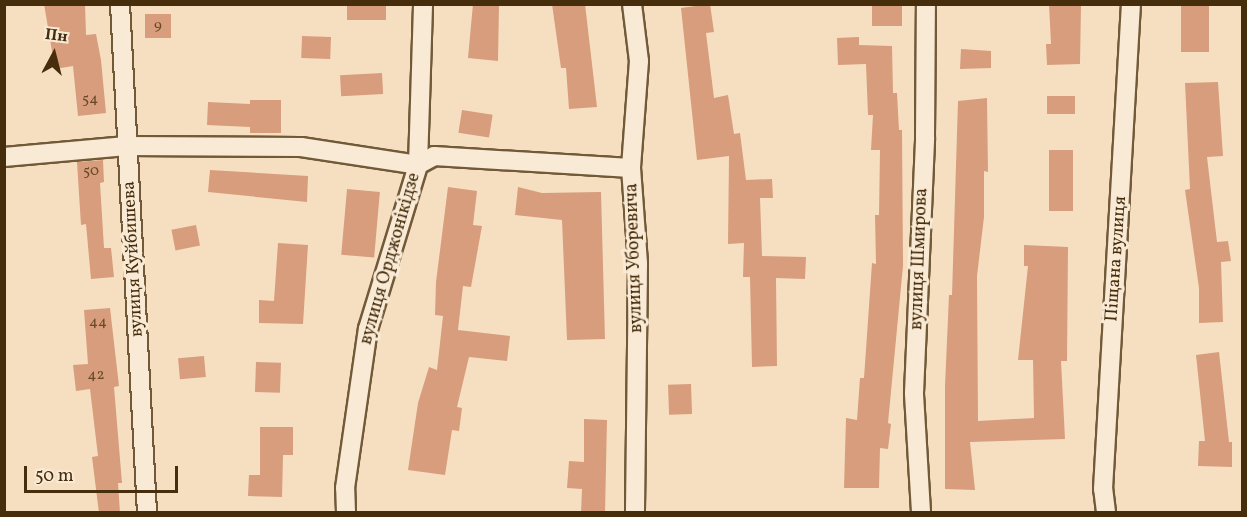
<!DOCTYPE html>
<html>
<head>
<meta charset="utf-8">
<style>
	body { margin:0 }
	#map { position:relative; width:1247px; height:517px; overflow:hidden; background:#f6dfc0; font-family:Vollkorn,serif }
	div>[style] { position:absolute }
	[style*='--x'] { left:calc(var(--x)*1px); top:calc(var(--y)*1px); width:calc(var(--w)*1px); rotate:calc(var(--a)*1deg) }
	.building>* { inset:0; background:#d79d7d; transform-origin:0 0 }
	.roads { filter:drop-shadow(2px 0 #725a39) drop-shadow(-2px 0 #725a39) drop-shadow(0 2px #725a39) drop-shadow(0 -2px #725a39) }
	.minor>* { height:18px; margin:-9px; padding:0 9px; transform-origin:9px; border-radius:9px; background:#f9ead6 }
	span { translate:-50% -50%; white-space:nowrap; text-align:center; line-height:1.15; -webkit-text-stroke:6px #f9ead6; paint-order:stroke }
	.number-label { font-size:15px; color:#6a4928 }
	.number-label span { -webkit-text-stroke-width:0 }
	.street-label { font-size:18px; color:#462d0c }
	.frame { position:absolute; inset:0; border:6px solid #462d0c; pointer-events:none }
	.north { position:absolute; left:24px; top:24px; width:60px; height:60px; -webkit-text-stroke:4px #f9ead6; paint-order:stroke; rotate:7deg; font-size:16px; font-weight:700; line-height:24px; text-align:center; color:#462d0c }
	.north::after { content:''; display:block; margin:auto; width:21px; height:27px; background:#462d0c; clip-path:polygon(50% 0,100% 100%,50% 72%,0 100%) }
	.scale { position:absolute; left:24px; top:466px; width:154px; height:27px; box-sizing:border-box; border:3px solid #462d0c; border-top:0; padding-left:8px; font-size:18px; line-height:21px; white-space:nowrap; color:#462d0c; -webkit-text-stroke:4px #f9ead6; paint-order:stroke }
</style>
</head>
<body>
<div id="map">
	<div class="building">
		<div style="clip-path:polygon(44px 4px,85px 4px,86px 35px,96px 34px,101px 60px,106px 113px,78px 116px,73px 66px,55px 69px)"></div>
		<div style="left:347px;top:4px;width:39px;height:16px"></div>
		<div style="clip-path:polygon(473px 4px,499px 4px,498px 61px,468px 58px)"></div>
		<div style="clip-path:polygon(552px 4px,585px 4px,597px 107px,569px 109px,566px 68px,561px 68px)"></div>
		<div style="clip-path:polygon(710px 4px,714px 32px,706px 33px,714px 98px,728px 95px,734px 134px,740px 133px,746px 180px,772px 179px,773px 198px,760px 198px,762px 256px,806px 257px,805px 279px,776px 278px,777px 366px,752px 367px,750px 277px,743px 277px,744px 243px,728px 244px,729px 156px,697px 160px,681px 8px)"></div>
		<div style="left:872px;top:4px;width:30px;height:22px"></div>
		<div style="clip-path:polygon(1049px 4px,1081px 4px,1080px 64px,1047px 65px,1046px 44px,1051px 44px)"></div>
		<div style="left:1181px;top:4px;width:28px;height:48px"></div>
		<div style="left:171px;top:14px;width:24px;height:26px;rotate:90deg"></div>
		<div style="left:302px;top:36px;width:29px;height:22px;rotate:2deg"></div>
		<div style="clip-path:polygon(859px 37px,859px 45px,892px 46px,893px 93px,897px 93px,899px 130px,902px 130px,903px 266px,888px 423px,891px 424px,888px 449px,880px 448px,879px 488px,844px 488px,846px 418px,857px 420px,860px 378px,864px 378px,872px 263px,876px 264px,875px 215px,879px 215px,880px 150px,871px 150px,873px 115px,868px 115px,866px 64px,838px 65px,837px 38px)"></div>
		<div style="clip-path:polygon(961px 49px,991px 51px,991px 68px,960px 69px)"></div>
		<div style="left:382px;top:73px;width:21px;height:42px;rotate:87deg"></div>
		<div style="clip-path:polygon(1218px 82px,1223px 156px,1207px 157px,1217px 242px,1228px 241px,1231px 261px,1221px 262px,1223px 322px,1199px 323px,1199px 288px,1185px 190px,1190px 189px,1185px 83px)"></div>
		<div style="left:1047px;top:96px;width:28px;height:18px"></div>
		<div style="clip-path:polygon(987px 98px,988px 172px,984px 171px,984px 217px,977px 276px,978px 421px,1034px 418px,1033px 360px,1018px 360px,1028px 266px,1024px 266px,1024px 245px,1068px 247px,1067px 361px,1061px 361px,1065px 439px,970px 442px,975px 490px,945px 489px,945px 386px,949px 295px,952px 295px,958px 101px)"></div>
		<div style="clip-path:polygon(250px 100px,281px 100px,281px 133px,250px 133px,250px 127px,207px 125px,208px 102px,250px 104px)"></div>
		<div style="left:462px;top:110px;width:31px;height:23px;rotate:9deg"></div>
		<div style="left:1049px;top:150px;width:24px;height:61px"></div>
		<div style="clip-path:polygon(103px 160px,104px 182px,100px 183px,104px 248px,111px 248px,114px 277px,91px 279px,86px 224px,81px 225px,77px 162px)"></div>
		<div style="clip-path:polygon(210px 170px,308px 176px,307px 202px,208px 192px)"></div>
		<div style="clip-path:polygon(448px 187px,477px 191px,473px 225px,482px 226px,471px 287px,463px 286px,458px 330px,510px 336px,507px 361px,469px 357px,457px 407px,462px 408px,459px 431px,452px 430px,445px 475px,408px 470px,418px 403px,429px 367px,437px 370px,443px 316px,435px 315px,436px 282px)"></div>
		<div style="clip-path:polygon(518px 187px,542px 193px,601px 192px,605px 339px,567px 340px,562px 220px,515px 215px)"></div>
		<div style="left:347px;top:189px;width:33px;height:66px;rotate:5deg"></div>
		<div style="left:196px;top:225px;width:21px;height:25px;rotate:79deg"></div>
		<div style="clip-path:polygon(278px 243px,308px 245px,303px 324px,259px 323px,259px 300px,274px 301px)"></div>
		<div style="clip-path:polygon(110px 308px,119px 386px,114px 387px,122px 483px,118px 483px,120px 513px,99px 513px,92px 457px,98px 456px,90px 389px,76px 391px,73px 365px,88px 364px,84px 310px)"></div>
		<div style="clip-path:polygon(1219px 352px,1229px 442px,1232px 442px,1232px 467px,1198px 466px,1199px 441px,1205px 441px,1196px 355px)"></div>
		<div style="left:204px;top:356px;width:21px;height:26px;rotate:85deg"></div>
		<div style="left:256px;top:362px;width:25px;height:30px;rotate:2deg"></div>
		<div style="left:691px;top:384px;width:30px;height:23px;rotate:88deg"></div>
		<div style="clip-path:polygon(584px 419px,607px 420px,605px 513px,581px 513px,582px 489px,567px 488px,569px 461px,584px 462px)"></div>
		<div style="clip-path:polygon(260px 427px,293px 427px,293px 455px,283px 455px,282px 497px,248px 496px,249px 475px,260px 475px)"></div>
	</div>
	<div class="roads">
		<div class="minor">
			<div style="--x:120;--y:4;--w:509;--a:86.96"></div>
			<div style="--x:632;--y:4;--w:57;--a:83"></div>
			<div style="--x:639;--y:61;--w:107;--a:94.3"></div>
			<div style="--x:631;--y:168;--w:96;--a:85.8"></div>
			<div style="--x:638;--y:264;--w:248;--a:90.7"></div>
			<div style="--x:4;--y:157;--w:123;--a:-5.1"></div>
			<div style="--x:127;--y:146;--w:174;--a:0.3"></div>
			<div style="--x:301;--y:147;--w:118;--a:8.7"></div>
			<div style="--x:418;--y:165;--w:18;--a:-29"></div>
			<div style="--x:434;--y:156;--w:197;--a:3.5"></div>
			<div style="--x:346;--y:512;--w:24;--a:-92"></div>
			<div style="--x:345;--y:488;--w:161;--a:-81.8"></div>
			<div style="--x:368;--y:329;--w:171;--a:-73"></div>
			<div style="--x:418;--y:165;--w:161;--a:-88.2"></div>
			<div style="--x:921;--y:512;--w:119;--a:-93.4"></div>
			<div style="--x:914;--y:393;--w:256;--a:-87.5"></div>
			<div style="--x:925;--y:137;--w:133;--a:-89.6"></div>
			<div style="--x:1106;--y:512;--w:23;--a:-97"></div>
			<div style="--x:1103;--y:489;--w:486;--a:-86.7"></div>
		</div>
	</div>
	<div class="number-label">
		<span style="left:158px;top:26px">9</span>
		<span style="left:90px;top:100px">54</span>
		<span style="left:91px;top:172px">50</span>
		<span style="left:98px;top:323px">44</span>
		<span style="left:96px;top:376px">42</span>
	</div>
	<div class="street-label">
		<span style="left:635px;top:258px;rotate:-92deg">вулиця Уборевича</span>
		<span style="left:134px;top:259px;rotate:-93deg">вулиця Куйбишева</span>
		<span style="left:391px;top:259px;rotate:-74deg">вулиця Орджонікідзе</span>
		<span style="left:920px;top:259px;rotate:-88deg">вулиця Шмирова</span>
		<span style="left:1117px;top:259px;rotate:-86deg">Піщана вулиця</span>
	</div>
	<div class="frame"></div>
	<div class="north">Пн</div>
	<div class="scale">50 m</div>
</div>
</body>
</html>
